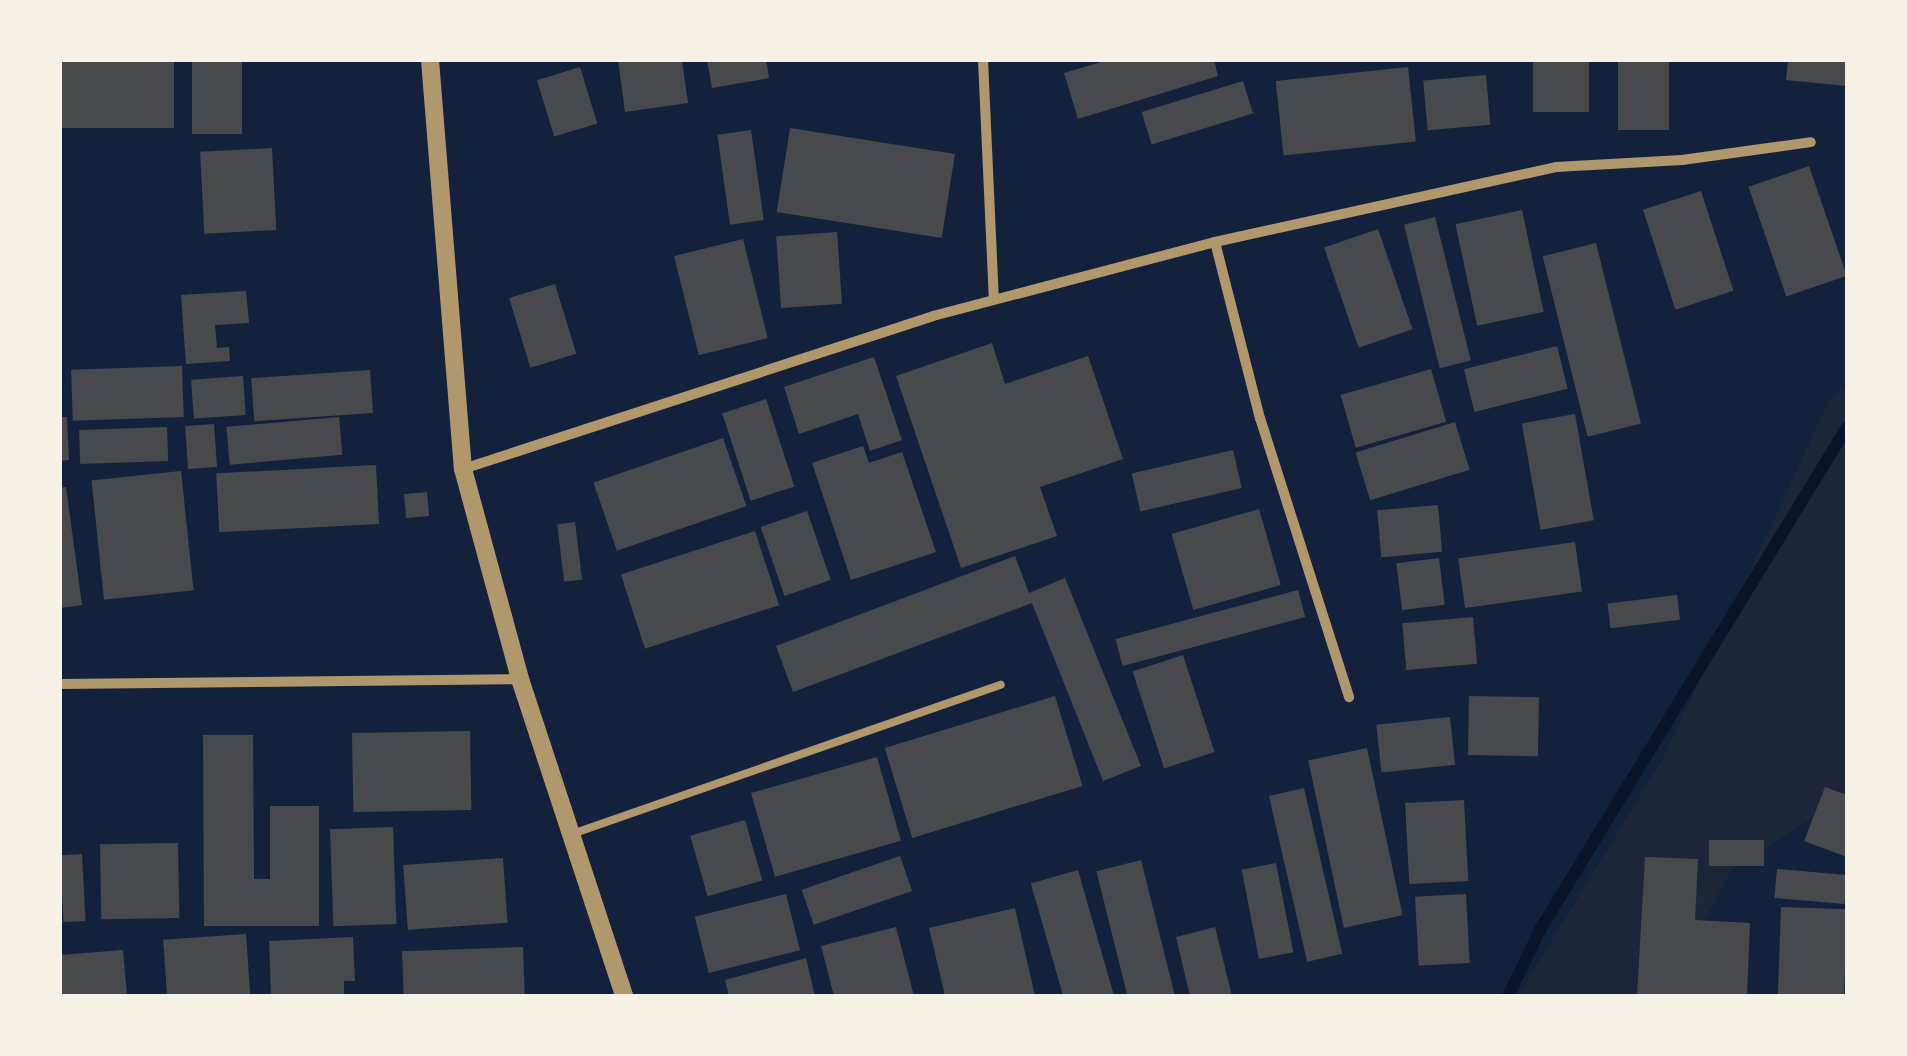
<!DOCTYPE html>
<html>
<head>
<meta charset="utf-8">
<style>
	body { margin:0 }
	#map { position:relative; width:1907px; height:1056px; overflow:hidden; background:#14213d; font-family:Rubik,sans-serif }
	div>[style] { position:absolute }
	[style*='--x'] { left:calc(var(--x)*1px); top:calc(var(--y)*1px); width:calc(var(--w)*1px); rotate:calc(var(--a)*1deg) }
	.green>* { inset:0; background:#1d2539 }
	.stream>* { height:12px; margin:-6px; padding:0 6px; transform-origin:6px; border-radius:6px; background:#0b132b }
	.building>* { inset:0; background:#48494c; transform-origin:0 0 }
	.service>* { height:8px; margin:-4px; padding:0 4px; transform-origin:4px; border-radius:4px; background:#b1986c }
	.minor>* { height:10px; margin:-5px; padding:0 5px; transform-origin:5px; border-radius:5px; background:#b1986c }
	.tertiary>* { height:18px; margin:-9px; padding:0 9px; transform-origin:9px; border-radius:9px; background:#b1986c }
	span { translate:-50% -50%; white-space:nowrap; text-align:center; line-height:1.15; -webkit-text-stroke:9px #f6f1e7; paint-order:stroke }
	.frame { position:absolute; inset:0; border:62px solid #f6f1e7; pointer-events:none }
</style>
</head>
<body>
<div id="map">
	<div class="green">
		<div style="clip-path:polygon(1847px 384px,1847px 796px,1731px 870px,1665px 996px,1518px 996px,1662px 760px,1829px 401px)"></div>
	</div>
	<div class="stream">
		<div style="--x:1508;--y:996;--w:76;--a:-64.1"></div>
		<div style="--x:1541;--y:928;--w:587;--a:-58.58"></div>
	</div>
	<div class="building">
		<div style="left:60px;top:60px;width:114px;height:68px"></div>
		<div style="left:192px;top:60px;width:50px;height:74px"></div>
		<div style="clip-path:polygon(618px 60px,682px 60px,688px 103px,625px 112px)"></div>
		<div style="clip-path:polygon(707px 60px,766px 60px,769px 78px,712px 88px)"></div>
		<div style="clip-path:polygon(1108px 60px,1214px 60px,1218px 76px,1078px 119px,1064px 73px)"></div>
		<div style="left:1533px;top:60px;width:56px;height:52px"></div>
		<div style="left:1618px;top:60px;width:51px;height:70px"></div>
		<div style="clip-path:polygon(1788px 60px,1847px 60px,1846px 86px,1786px 80px)"></div>
		<div style="left:580px;top:67px;width:59px;height:45px;rotate:73deg"></div>
		<div style="left:1408px;top:67px;width:75px;height:133px;rotate:84deg"></div>
		<div style="left:1486px;top:75px;width:50px;height:63px;rotate:85deg"></div>
		<div style="left:1243px;top:81px;width:34px;height:106px;rotate:73deg"></div>
		<div style="left:790px;top:128px;width:167px;height:85px;rotate:9deg"></div>
		<div style="left:751px;top:130px;width:91px;height:34px;rotate:82deg"></div>
		<div style="left:272px;top:148px;width:82px;height:72px;rotate:87deg"></div>
		<div style="left:1809px;top:166px;width:116px;height:64px;rotate:71deg"></div>
		<div style="left:1701px;top:191px;width:105px;height:61px;rotate:72deg"></div>
		<div style="left:1522px;top:210px;width:104px;height:68px;rotate:78deg"></div>
		<div style="left:1435px;top:217px;width:148px;height:32px;rotate:76deg"></div>
		<div style="left:1378px;top:229px;width:106px;height:57px;rotate:71deg"></div>
		<div style="left:837px;top:232px;width:72px;height:61px;rotate:86deg"></div>
		<div style="left:743px;top:239px;width:102px;height:71px;rotate:76deg"></div>
		<div style="left:1596px;top:243px;width:186px;height:55px;rotate:76deg"></div>
		<div style="left:555px;top:284px;width:73px;height:48px;rotate:73deg"></div>
		<div style="clip-path:polygon(246px 291px,249px 323px,215px 325px,217px 348px,229px 347px,230px 361px,186px 364px,181px 295px)"></div>
		<div style="clip-path:polygon(992px 343px,1005px 384px,1088px 356px,1123px 459px,1040px 487px,1057px 536px,961px 568px,896px 376px)"></div>
		<div style="left:1557px;top:346px;width:44px;height:96px;rotate:76deg"></div>
		<div style="clip-path:polygon(874px 357px,902px 440px,870px 451px,858px 414px,799px 434px,784px 387px)"></div>
		<div style="left:182px;top:366px;width:51px;height:111px;rotate:88deg"></div>
		<div style="left:1431px;top:369px;width:55px;height:94px;rotate:74deg"></div>
		<div style="left:370px;top:370px;width:43px;height:119px;rotate:86deg"></div>
		<div style="left:243px;top:376px;width:39px;height:52px;rotate:86deg"></div>
		<div style="left:766px;top:399px;width:92px;height:46px;rotate:72deg"></div>
		<div style="left:1575px;top:414px;width:108px;height:54px;rotate:80deg"></div>
		<div style="clip-path:polygon(60px 417px,67px 417px,69px 460px,60px 461px)"></div>
		<div style="left:339px;top:417px;width:38px;height:113px;rotate:85deg"></div>
		<div style="left:1455px;top:422px;width:50px;height:104px;rotate:73deg"></div>
		<div style="left:214px;top:424px;width:43px;height:29px;rotate:86deg"></div>
		<div style="left:167px;top:427px;width:34px;height:88px;rotate:88deg"></div>
		<div style="left:723px;top:438px;width:72px;height:137px;rotate:71deg"></div>
		<div style="clip-path:polygon(863px 446px,869px 463px,902px 452px,936px 552px,851px 580px,812px 463px)"></div>
		<div style="left:1233px;top:450px;width:39px;height:104px;rotate:77deg"></div>
		<div style="left:376px;top:465px;width:59px;height:160px;rotate:87deg"></div>
		<div style="left:181px;top:471px;width:120px;height:90px;rotate:84deg"></div>
		<div style="clip-path:polygon(66px 487px,82px 605px,60px 608px,60px 488px)"></div>
		<div style="left:427px;top:492px;width:24px;height:23px;rotate:85deg"></div>
		<div style="left:1438px;top:505px;width:47px;height:61px;rotate:85deg"></div>
		<div style="left:1259px;top:509px;width:79px;height:91px;rotate:74deg"></div>
		<div style="left:807px;top:511px;width:73px;height:49px;rotate:71deg"></div>
		<div style="left:575px;top:522px;width:58px;height:18px;rotate:83deg"></div>
		<div style="left:755px;top:531px;width:78px;height:141px;rotate:72deg"></div>
		<div style="left:1575px;top:542px;width:50px;height:118px;rotate:82deg"></div>
		<div style="clip-path:polygon(1015px 556px,1029px 593px,1065px 578px,1141px 766px,1103px 781px,1032px 603px,793px 692px,776px 646px)"></div>
		<div style="left:1439px;top:558px;width:47px;height:43px;rotate:83deg"></div>
		<div style="left:1298px;top:590px;width:28px;height:189px;rotate:75deg"></div>
		<div style="left:1677px;top:595px;width:25px;height:70px;rotate:83deg"></div>
		<div style="left:1473px;top:617px;width:47px;height:71px;rotate:85deg"></div>
		<div style="left:1183px;top:655px;width:102px;height:53px;rotate:72deg"></div>
		<div style="left:1055px;top:696px;width:94px;height:178px;rotate:73deg"></div>
		<div style="left:1469px;top:696px;width:70px;height:59px;rotate:1deg"></div>
		<div style="left:1450px;top:717px;width:48px;height:74px;rotate:84deg"></div>
		<div style="left:470px;top:731px;width:79px;height:118px;rotate:89deg"></div>
		<div style="clip-path:polygon(203px 735px,253px 735px,254px 879px,270px 879px,270px 806px,319px 806px,319px 926px,204px 926px)"></div>
		<div style="left:1367px;top:748px;width:171px;height:60px;rotate:78deg"></div>
		<div style="left:877px;top:757px;width:87px;height:131px;rotate:74deg"></div>
		<div style="clip-path:polygon(1825px 787px,1847px 795px,1847px 857px,1804px 841px)"></div>
		<div style="left:1304px;top:788px;width:170px;height:36px;rotate:77deg"></div>
		<div style="left:1464px;top:800px;width:81px;height:59px;rotate:87deg"></div>
		<div style="left:745px;top:820px;width:63px;height:57px;rotate:74deg"></div>
		<div style="left:393px;top:827px;width:97px;height:63px;rotate:88deg"></div>
		<div style="left:1709px;top:840px;width:55px;height:26px"></div>
		<div style="left:178px;top:843px;width:75px;height:78px;rotate:89deg"></div>
		<div style="left:82px;top:854px;width:67px;height:22px;rotate:87deg"></div>
		<div style="left:900px;top:856px;width:37px;height:104px;rotate:71deg"></div>
		<div style="clip-path:polygon(1645px 857px,1698px 859px,1695px 920px,1750px 923px,1747px 996px,1637px 996px)"></div>
		<div style="left:503px;top:858px;width:65px;height:100px;rotate:86deg"></div>
		<div style="left:1141px;top:860px;width:140px;height:46px;rotate:76deg"></div>
		<div style="left:1276px;top:863px;width:91px;height:35px;rotate:79deg"></div>
		<div style="left:1777px;top:869px;width:70px;height:29px;rotate:5deg"></div>
		<div style="left:1078px;top:870px;width:131px;height:49px;rotate:74deg"></div>
		<div style="left:786px;top:894px;width:58px;height:94px;rotate:76deg"></div>
		<div style="left:1466px;top:894px;width:69px;height:51px;rotate:87deg"></div>
		<div style="left:1781px;top:907px;width:66px;height:89px;rotate:2deg"></div>
		<div style="clip-path:polygon(1015px 908px,1035px 996px,945px 996px,929px 928px)"></div>
		<div style="clip-path:polygon(896px 927px,914px 996px,834px 996px,821px 946px)"></div>
		<div style="clip-path:polygon(1215px 927px,1232px 996px,1190px 996px,1176px 937px)"></div>
		<div style="left:246px;top:934px;width:62px;height:83px;rotate:86deg"></div>
		<div style="clip-path:polygon(353px 937px,355px 981px,344px 981px,344px 996px,271px 996px,269px 941px)"></div>
		<div style="left:523px;top:947px;width:49px;height:121px;rotate:88deg"></div>
		<div style="clip-path:polygon(123px 950px,127px 996px,60px 996px,60px 955px)"></div>
		<div style="clip-path:polygon(806px 958px,815px 996px,729px 996px,725px 980px)"></div>
	</div>
	<div class="service">
		<div style="--x:572;--y:834;--w:454;--a:-19.2"></div>
	</div>
	<div class="minor">
		<div style="--x:983;--y:60;--w:238;--a:87.4"></div>
		<div style="--x:1215;--y:242;--w:182;--a:75.7"></div>
		<div style="--x:1260;--y:418;--w:293;--a:72.3"></div>
		<div style="--x:463;--y:469;--w:494;--a:-18"></div>
		<div style="--x:933;--y:316;--w:292;--a:-14.7"></div>
		<div style="--x:1215;--y:242;--w:349;--a:-12.4"></div>
		<div style="--x:1556;--y:167;--w:126;--a:-3.2"></div>
		<div style="--x:1682;--y:160;--w:130;--a:-7.9"></div>
		<div style="--x:60;--y:684;--w:460;--a:-0.6"></div>
	</div>
	<div class="tertiary">
		<div style="--x:430;--y:60;--w:410;--a:85.4"></div>
		<div style="--x:463;--y:469;--w:218;--a:74.8"></div>
		<div style="--x:520;--y:679;--w:334;--a:71.8"></div>
	</div>
	<div class="frame"></div>
</div>
</body>
</html>
